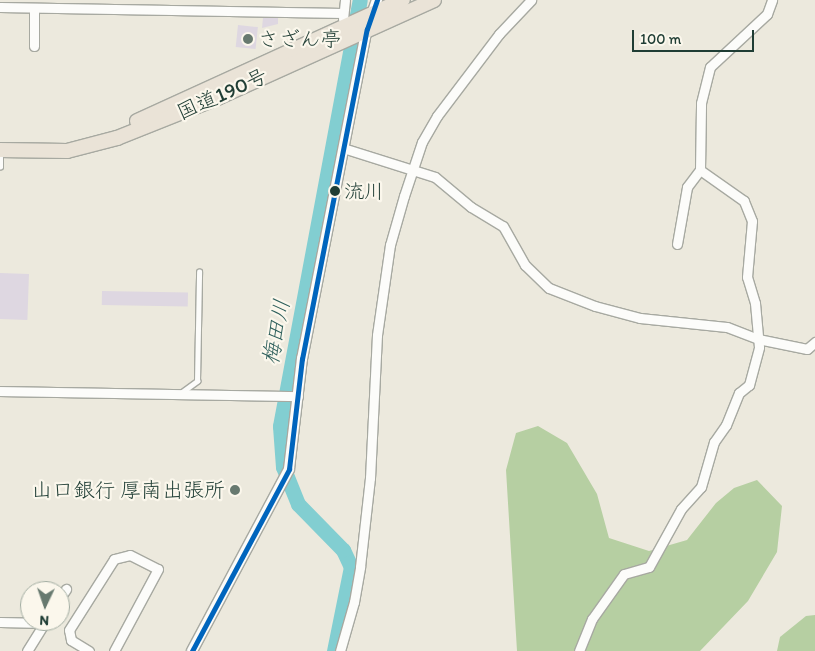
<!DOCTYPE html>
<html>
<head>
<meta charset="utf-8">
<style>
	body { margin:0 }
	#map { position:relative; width:815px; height:651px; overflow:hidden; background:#ece9dd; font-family:Itim,"Klee One",sans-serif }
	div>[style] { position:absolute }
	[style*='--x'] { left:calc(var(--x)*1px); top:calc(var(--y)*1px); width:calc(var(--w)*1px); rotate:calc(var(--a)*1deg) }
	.forest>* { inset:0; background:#b6cfa2 }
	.river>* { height:15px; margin:-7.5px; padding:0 7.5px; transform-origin:7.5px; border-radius:7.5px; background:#82ced1 }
	.building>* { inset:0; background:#ded7e1; transform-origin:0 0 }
	.roads { filter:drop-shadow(1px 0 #a7a9a1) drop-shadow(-1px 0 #a7a9a1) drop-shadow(0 1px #a7a9a1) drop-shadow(0 -1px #a7a9a1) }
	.service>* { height:4.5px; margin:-2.25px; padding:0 2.25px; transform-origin:2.25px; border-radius:2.25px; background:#fcfcfa }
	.minor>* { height:9px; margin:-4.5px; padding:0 4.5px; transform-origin:4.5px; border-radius:4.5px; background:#fcfcfa }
	.tertiary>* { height:10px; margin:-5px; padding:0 5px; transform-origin:5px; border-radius:5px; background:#fcfcfa }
	.trunk>* { height:14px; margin:-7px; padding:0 7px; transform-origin:7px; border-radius:7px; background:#eae3d7 }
	.bus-1>* { height:5px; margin:-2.5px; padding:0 2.5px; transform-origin:2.5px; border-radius:2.5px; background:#0065bd }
	.dots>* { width:14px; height:14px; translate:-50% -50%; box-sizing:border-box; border:2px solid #fbf7ec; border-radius:50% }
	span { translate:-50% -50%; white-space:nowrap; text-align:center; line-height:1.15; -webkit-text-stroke:4.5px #fbf7ec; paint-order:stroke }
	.bus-label { font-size:20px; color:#1f3d34 }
	.left { translate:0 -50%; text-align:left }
	.poi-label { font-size:21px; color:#1f3d34 }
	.right { translate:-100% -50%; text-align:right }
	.street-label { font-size:21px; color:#1f3d34 }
	.water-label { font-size:22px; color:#2c5e5a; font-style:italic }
	.north { position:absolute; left:20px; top:581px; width:50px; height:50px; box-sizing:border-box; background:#fbf7ec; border:1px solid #a3ada2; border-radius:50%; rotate:183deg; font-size:14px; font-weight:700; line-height:20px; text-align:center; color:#1f3d34 }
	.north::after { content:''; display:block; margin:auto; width:18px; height:22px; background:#67796f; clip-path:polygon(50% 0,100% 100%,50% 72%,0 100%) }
	.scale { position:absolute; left:632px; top:30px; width:122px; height:22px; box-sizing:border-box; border:2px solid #1f3d34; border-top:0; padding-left:6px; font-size:15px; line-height:18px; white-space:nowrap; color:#1f3d34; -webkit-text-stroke:4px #fbf7ec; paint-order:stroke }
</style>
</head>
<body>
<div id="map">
	<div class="forest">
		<div style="clip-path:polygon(538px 426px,567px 443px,597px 494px,609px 538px,649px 551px,687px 540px,716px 503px,734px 488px,757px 480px,782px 506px,777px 552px,748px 601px,700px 651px,517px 651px,506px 470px,516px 433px)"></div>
		<div style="clip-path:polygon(815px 615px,815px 651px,777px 651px,780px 637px,806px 616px)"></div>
	</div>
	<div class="river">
		<div style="--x:334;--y:651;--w:86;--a:-78.6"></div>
		<div style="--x:351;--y:567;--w:19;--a:-115"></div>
		<div style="--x:343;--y:550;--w:64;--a:-134.4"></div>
		<div style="--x:298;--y:504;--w:40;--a:-112"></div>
		<div style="--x:283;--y:467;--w:41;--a:-94.2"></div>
		<div style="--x:280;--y:426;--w:433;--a:-79.4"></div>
	</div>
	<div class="building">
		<div style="clip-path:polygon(263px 18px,278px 18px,278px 24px,262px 28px)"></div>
		<div style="left:238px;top:25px;width:20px;height:22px;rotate:6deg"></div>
		<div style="left:0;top:273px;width:29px;height:46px;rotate:2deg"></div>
		<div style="left:102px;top:291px;width:86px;height:14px;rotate:1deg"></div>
	</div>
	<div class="roads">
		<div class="service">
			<div style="--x:0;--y:167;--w:15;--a:-90"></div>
			<div style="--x:182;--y:392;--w:19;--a:-36"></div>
			<div style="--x:197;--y:381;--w:109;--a:-88.9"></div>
		</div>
		<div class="minor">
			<div style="--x:0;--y:7;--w:343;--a:1"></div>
			<div style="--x:343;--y:19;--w:19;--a:-84"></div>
			<div style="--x:34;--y:46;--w:38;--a:-90"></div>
			<div style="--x:343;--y:148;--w:96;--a:17.5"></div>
			<div style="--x:435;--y:177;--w:47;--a:39.8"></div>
			<div style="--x:471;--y:207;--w:37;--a:31"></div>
			<div style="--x:503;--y:226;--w:45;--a:60.6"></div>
			<div style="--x:525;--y:265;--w:33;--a:44"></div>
			<div style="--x:549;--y:288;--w:49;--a:21.4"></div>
			<div style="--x:595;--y:306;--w:47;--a:14.9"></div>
			<div style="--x:640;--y:318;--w:87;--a:5.9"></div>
			<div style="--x:727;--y:327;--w:33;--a:21"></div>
			<div style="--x:758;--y:339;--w:50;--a:11.5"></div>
			<div style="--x:807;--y:349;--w:11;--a:-41"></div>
			<div style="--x:677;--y:244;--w:58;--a:-80"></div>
			<div style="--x:687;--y:187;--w:21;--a:-53"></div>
			<div style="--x:0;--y:391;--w:298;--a:1"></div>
			<div style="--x:60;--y:598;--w:11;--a:-56"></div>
			<div style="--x:0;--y:622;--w:44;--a:1.3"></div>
			<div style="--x:27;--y:651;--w:36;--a:-58"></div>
			<div style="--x:89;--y:651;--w:21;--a:-149"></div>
			<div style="--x:71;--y:640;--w:10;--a:-101"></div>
			<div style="--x:69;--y:630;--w:84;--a:-57.6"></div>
			<div style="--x:114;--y:559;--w:16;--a:-14"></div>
			<div style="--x:130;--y:555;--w:31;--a:27"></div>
			<div style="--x:158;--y:569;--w:93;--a:118.2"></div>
			<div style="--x:340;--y:651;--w:51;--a:-74.1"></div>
			<div style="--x:354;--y:602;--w:36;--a:-80"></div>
			<div style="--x:360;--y:567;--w:90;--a:-83.6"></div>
			<div style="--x:370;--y:478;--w:143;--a:-87.2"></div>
			<div style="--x:377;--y:335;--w:91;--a:-81.8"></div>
			<div style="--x:390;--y:245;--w:51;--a:-74.1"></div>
			<div style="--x:404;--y:196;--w:57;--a:-71.6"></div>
			<div style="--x:422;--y:142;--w:30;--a:-60"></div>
			<div style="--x:437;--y:116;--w:103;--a:-52.9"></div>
			<div style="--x:499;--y:34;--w:47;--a:-46.7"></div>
			<div style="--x:579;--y:651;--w:35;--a:-68"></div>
			<div style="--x:592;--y:619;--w:55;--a:-54.6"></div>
			<div style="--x:624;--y:574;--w:26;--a:-16"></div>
			<div style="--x:649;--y:567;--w:66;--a:-61.1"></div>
			<div style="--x:681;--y:509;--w:30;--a:-48"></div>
			<div style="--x:701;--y:487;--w:47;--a:-73.9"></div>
			<div style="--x:714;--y:442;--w:21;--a:-55"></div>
			<div style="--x:726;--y:425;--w:35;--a:-68"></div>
			<div style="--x:739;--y:393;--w:13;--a:-39"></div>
			<div style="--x:749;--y:385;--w:39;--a:-75"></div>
			<div style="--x:759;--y:347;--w:44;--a:-95.2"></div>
			<div style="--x:755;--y:303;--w:27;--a:-107"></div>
			<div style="--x:747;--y:277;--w:56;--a:-84.9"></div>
			<div style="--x:752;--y:221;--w:22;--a:-112"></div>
			<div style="--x:744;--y:201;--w:54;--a:-144.8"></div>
			<div style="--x:700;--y:170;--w:67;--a:-89.1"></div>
			<div style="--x:701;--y:103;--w:37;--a:-76"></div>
			<div style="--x:710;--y:67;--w:78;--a:-42.9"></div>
			<div style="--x:767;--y:14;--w:15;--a:-70"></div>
		</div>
		<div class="tertiary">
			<div style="--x:192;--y:651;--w:206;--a:-61.9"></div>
			<div style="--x:289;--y:469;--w:111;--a:-83.3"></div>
			<div style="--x:302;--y:359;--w:336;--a:-78.9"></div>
			<div style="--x:367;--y:29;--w:31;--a:-71"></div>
		</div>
		<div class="trunk">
			<div style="--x:137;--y:121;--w:292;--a:-24.5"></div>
			<div style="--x:0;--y:150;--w:67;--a:0.9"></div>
			<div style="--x:67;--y:151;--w:52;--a:-14.6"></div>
			<div style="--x:117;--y:138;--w:108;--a:-21.8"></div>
			<div style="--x:217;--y:98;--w:238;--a:-24.3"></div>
		</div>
	</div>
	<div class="bus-1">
		<div style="--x:192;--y:651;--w:206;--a:-61.9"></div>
		<div style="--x:289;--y:469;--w:111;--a:-83.3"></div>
		<div style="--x:302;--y:359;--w:336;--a:-78.9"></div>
		<div style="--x:367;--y:29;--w:31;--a:-71"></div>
	</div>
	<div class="dots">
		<div style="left:248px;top:39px;background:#67796f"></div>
		<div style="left:335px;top:191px;background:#1f3d34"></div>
		<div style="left:235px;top:490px;background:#67796f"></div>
	</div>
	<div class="bus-label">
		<span class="left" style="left:344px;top:191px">流川</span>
	</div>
	<div class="poi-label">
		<span class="left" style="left:258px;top:39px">さざん亭</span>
		<span class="right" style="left:225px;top:490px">山口銀行 厚南出張所</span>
	</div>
	<div class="street-label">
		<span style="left:222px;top:94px;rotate:-24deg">国道190号</span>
	</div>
	<div class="water-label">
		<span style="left:276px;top:332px;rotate:-79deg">梅田川</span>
	</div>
	<div class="north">N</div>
	<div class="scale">100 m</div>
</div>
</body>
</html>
